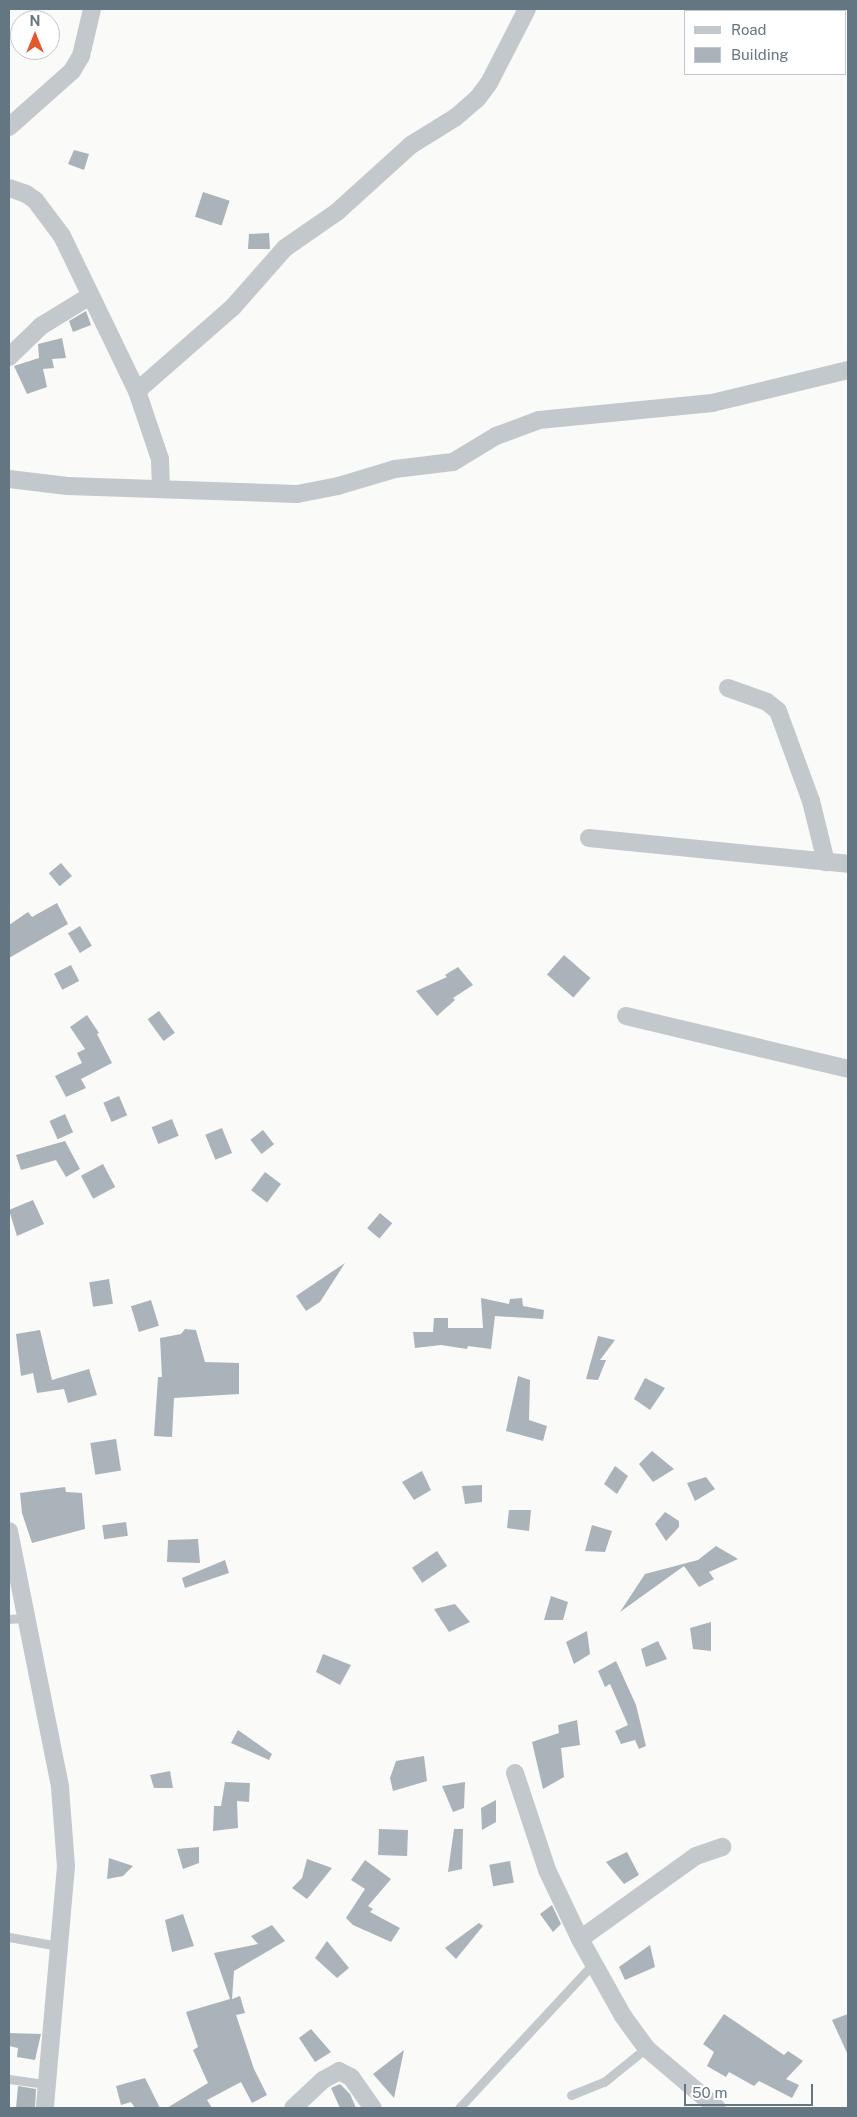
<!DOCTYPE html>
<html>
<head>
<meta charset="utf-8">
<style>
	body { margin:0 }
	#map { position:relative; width:857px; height:2117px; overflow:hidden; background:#fafaf8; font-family:"Public Sans",sans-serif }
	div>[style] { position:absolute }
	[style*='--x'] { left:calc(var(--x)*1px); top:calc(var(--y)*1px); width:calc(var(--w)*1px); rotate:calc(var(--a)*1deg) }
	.building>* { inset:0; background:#aab3b9; transform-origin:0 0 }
	.lane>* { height:9px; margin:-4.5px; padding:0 4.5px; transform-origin:4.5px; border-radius:4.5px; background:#c3c8cc }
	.street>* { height:18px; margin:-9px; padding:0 9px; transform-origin:9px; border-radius:9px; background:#c3c8cc }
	span { translate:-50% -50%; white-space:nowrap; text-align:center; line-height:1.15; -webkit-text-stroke:5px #fff; paint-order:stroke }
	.frame { position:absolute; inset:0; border:10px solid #657683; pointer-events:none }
	.legend { position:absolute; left:684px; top:10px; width:162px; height:65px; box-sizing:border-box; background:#fff; border:1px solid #c1c8cd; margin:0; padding:6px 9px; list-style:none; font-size:15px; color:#657683 }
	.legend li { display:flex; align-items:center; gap:10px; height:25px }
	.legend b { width:25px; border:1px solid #c1c8cd }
	.north { position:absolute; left:10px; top:10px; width:50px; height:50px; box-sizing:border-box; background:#fff; border:1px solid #c1c8cd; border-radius:50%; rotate:0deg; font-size:14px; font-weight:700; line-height:20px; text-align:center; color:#657683 }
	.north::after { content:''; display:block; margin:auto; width:18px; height:22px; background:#e4572e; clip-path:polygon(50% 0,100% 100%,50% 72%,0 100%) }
	.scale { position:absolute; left:684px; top:2084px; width:129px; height:22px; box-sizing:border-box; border:2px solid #657683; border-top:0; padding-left:6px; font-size:15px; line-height:18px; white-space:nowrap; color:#657683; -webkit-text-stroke:4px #fff; paint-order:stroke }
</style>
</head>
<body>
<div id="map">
	<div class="building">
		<div style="clip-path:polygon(74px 150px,89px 154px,84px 170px,68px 164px)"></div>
		<div style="left:203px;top:192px;width:28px;height:26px;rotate:18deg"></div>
		<div style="clip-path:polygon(269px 233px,270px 249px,248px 249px,249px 234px)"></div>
		<div style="clip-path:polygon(86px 311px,91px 325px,73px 332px,69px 321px)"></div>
		<div style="clip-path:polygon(62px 338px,66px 358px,52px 359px,54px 368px,43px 369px,47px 387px,27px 394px,14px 366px,39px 358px,38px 344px)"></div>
		<div style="left:61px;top:863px;width:17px;height:16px;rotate:50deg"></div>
		<div style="clip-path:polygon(57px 903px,68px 924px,9px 958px,9px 925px,28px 912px,32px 917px)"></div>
		<div style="left:80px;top:926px;width:23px;height:14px;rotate:59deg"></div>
		<div style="left:564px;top:955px;width:35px;height:26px;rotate:41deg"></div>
		<div style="left:71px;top:965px;width:18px;height:19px;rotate:63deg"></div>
		<div style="clip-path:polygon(458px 967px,473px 985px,453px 998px,455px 1000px,437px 1016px,416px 991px,447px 977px,445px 975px)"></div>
		<div style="left:159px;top:1011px;width:27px;height:14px;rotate:54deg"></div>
		<div style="clip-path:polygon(87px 1015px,99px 1033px,97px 1034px,112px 1063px,81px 1079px,86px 1088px,66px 1097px,55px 1076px,82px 1063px,77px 1053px,85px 1049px,70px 1027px)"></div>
		<div style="left:119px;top:1096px;width:21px;height:17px;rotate:67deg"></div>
		<div style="left:65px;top:1114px;width:20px;height:17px;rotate:66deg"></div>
		<div style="left:172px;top:1119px;width:18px;height:22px;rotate:68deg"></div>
		<div style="left:222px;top:1128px;width:27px;height:18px;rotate:68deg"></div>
		<div style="left:263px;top:1130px;width:18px;height:16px;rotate:52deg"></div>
		<div style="clip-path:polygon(65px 1141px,80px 1169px,66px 1177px,56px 1160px,21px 1170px,16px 1155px)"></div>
		<div style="left:103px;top:1164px;width:26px;height:25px;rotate:62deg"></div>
		<div style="left:265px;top:1172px;width:20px;height:23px;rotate:37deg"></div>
		<div style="clip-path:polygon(33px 1200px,44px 1224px,17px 1236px,9px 1210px)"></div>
		<div style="left:380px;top:1213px;width:16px;height:20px;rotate:40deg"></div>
		<div style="clip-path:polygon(345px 1263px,320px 1302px,306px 1311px,296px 1296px)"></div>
		<div style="left:109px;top:1279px;width:25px;height:20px;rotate:81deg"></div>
		<div style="clip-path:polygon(481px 1298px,509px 1304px,510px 1299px,522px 1298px,523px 1306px,544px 1310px,543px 1319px,495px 1316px,491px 1349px,468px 1346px,467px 1349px,441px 1345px,415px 1348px,413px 1332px,433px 1332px,434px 1318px,448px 1318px,448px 1328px,483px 1328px)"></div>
		<div style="left:151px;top:1300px;width:27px;height:21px;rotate:73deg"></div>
		<div style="clip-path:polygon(185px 1329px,196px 1330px,205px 1362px,239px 1363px,239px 1394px,174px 1398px,172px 1437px,154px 1436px,158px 1377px,162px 1377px,160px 1338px,181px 1334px)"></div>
		<div style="clip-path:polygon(40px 1330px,52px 1380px,89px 1369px,97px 1395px,68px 1403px,64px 1389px,37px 1393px,33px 1373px,21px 1376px,16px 1334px)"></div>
		<div style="clip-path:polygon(598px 1336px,615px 1340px,600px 1360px,606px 1360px,598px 1380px,586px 1379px)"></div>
		<div style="clip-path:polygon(518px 1376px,530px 1380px,529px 1420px,547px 1426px,543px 1441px,506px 1431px)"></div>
		<div style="clip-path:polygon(645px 1378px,665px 1388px,650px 1410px,634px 1399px)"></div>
		<div style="left:116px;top:1439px;width:32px;height:26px;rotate:81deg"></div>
		<div style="clip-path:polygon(652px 1451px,674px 1469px,653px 1482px,639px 1464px)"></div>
		<div style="clip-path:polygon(615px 1466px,628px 1476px,617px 1494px,604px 1484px)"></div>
		<div style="clip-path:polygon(422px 1471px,431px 1490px,414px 1500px,402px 1482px)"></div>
		<div style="clip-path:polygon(706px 1477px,715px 1489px,695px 1501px,687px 1483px)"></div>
		<div style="clip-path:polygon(482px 1485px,482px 1502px,465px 1504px,462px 1486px)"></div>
		<div style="clip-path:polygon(65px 1487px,66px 1492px,82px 1493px,85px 1529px,32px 1543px,22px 1513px,20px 1493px)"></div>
		<div style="clip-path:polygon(509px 1510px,531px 1510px,529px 1531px,507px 1528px)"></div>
		<div style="clip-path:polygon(665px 1512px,679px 1521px,679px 1527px,666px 1541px,655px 1524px)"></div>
		<div style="left:126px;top:1522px;width:14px;height:24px;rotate:82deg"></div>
		<div style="clip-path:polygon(592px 1525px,612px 1531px,605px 1552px,585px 1551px)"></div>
		<div style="clip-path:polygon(198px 1539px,200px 1563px,167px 1562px,168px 1540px)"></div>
		<div style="clip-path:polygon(716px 1546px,738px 1559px,709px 1572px,714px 1579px,699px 1587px,684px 1566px,620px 1612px,645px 1574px,698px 1560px)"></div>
		<div style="left:437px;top:1551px;width:18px;height:30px;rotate:56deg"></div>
		<div style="clip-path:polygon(225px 1560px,229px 1573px,185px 1588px,182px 1578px)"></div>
		<div style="clip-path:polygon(551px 1596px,568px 1602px,563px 1620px,544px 1620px)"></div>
		<div style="clip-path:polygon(455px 1604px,470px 1622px,449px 1632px,434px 1609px)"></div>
		<div style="clip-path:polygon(711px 1622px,711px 1651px,693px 1649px,690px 1628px)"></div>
		<div style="clip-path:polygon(587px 1631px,590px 1654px,574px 1664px,566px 1642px)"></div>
		<div style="clip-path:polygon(658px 1641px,667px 1659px,646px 1667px,641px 1649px)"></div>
		<div style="clip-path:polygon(323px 1654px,351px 1665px,340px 1685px,316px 1672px)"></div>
		<div style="clip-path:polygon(616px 1661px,636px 1705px,646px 1746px,639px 1749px,635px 1740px,621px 1744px,615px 1731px,628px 1725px,610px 1684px,605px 1687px,598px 1671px)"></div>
		<div style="clip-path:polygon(577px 1720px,580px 1745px,561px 1748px,564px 1777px,543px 1789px,532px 1742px,559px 1733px,558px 1725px)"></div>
		<div style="clip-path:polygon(238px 1730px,272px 1754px,269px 1760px,231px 1743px)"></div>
		<div style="clip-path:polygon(424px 1756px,427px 1781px,393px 1791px,390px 1778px,396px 1761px)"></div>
		<div style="clip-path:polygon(170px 1771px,173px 1788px,154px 1788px,150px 1775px)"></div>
		<div style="clip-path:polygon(225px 1782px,250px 1783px,249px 1802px,237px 1801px,238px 1828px,213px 1831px,214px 1806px,221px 1806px)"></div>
		<div style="clip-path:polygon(465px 1782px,464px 1808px,453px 1812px,442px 1786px)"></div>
		<div style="clip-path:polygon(496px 1800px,496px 1822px,482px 1830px,481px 1808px)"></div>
		<div style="left:379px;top:1829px;width:29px;height:26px;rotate:2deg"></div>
		<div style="clip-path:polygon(454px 1829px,463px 1829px,462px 1869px,448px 1872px)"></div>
		<div style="clip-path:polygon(199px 1847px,199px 1863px,183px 1869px,177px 1849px)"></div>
		<div style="clip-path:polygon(627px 1852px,639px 1875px,624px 1884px,606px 1862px)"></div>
		<div style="clip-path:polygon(109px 1858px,133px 1866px,123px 1876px,107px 1879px)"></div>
		<div style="clip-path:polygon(307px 1859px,332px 1868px,307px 1899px,292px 1888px,302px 1878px)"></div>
		<div style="clip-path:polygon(365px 1860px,391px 1879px,368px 1906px,373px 1909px,370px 1912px,400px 1928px,391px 1942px,353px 1925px,346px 1918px,365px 1889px,351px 1880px)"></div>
		<div style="left:510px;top:1861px;width:22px;height:21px;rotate:80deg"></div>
		<div style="clip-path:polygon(552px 1905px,561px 1924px,553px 1932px,540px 1914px)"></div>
		<div style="clip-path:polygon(183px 1914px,194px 1946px,172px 1952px,165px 1920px)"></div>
		<div style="clip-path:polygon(479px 1923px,483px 1926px,456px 1959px,445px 1948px)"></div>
		<div style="clip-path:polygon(272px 1925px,285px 1941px,234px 1971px,232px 1999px,240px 1996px,245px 2013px,236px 2015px,254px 2069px,267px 2095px,252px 2103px,241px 2082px,207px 2100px,212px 2108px,167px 2108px,208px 2083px,193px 2050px,198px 2047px,186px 2012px,230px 1999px,214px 1953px,258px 1944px,251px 1936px)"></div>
		<div style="clip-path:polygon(327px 1941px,349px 1968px,337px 1978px,315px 1958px)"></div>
		<div style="clip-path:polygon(650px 1945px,655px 1967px,625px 1980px,619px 1967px)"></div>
		<div style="clip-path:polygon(724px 2014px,784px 2055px,788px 2051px,803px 2061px,786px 2079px,799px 2085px,792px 2098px,759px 2081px,754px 2086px,729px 2072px,726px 2077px,707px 2066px,714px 2052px,703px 2044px)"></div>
		<div style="clip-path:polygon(848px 2014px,848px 2055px,832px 2020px)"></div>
		<div style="clip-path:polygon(311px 2029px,331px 2052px,315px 2062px,299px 2038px)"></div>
		<div style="clip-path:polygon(9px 2033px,41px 2034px,35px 2060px,17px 2057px,18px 2048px,9px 2046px)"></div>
		<div style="clip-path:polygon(404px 2050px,394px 2098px,373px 2074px)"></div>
		<div style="clip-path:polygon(145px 2078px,160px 2108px,135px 2108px,131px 2102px,121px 2105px,116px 2086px)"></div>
		<div style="clip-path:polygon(340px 2084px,350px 2094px,356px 2108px,340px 2108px,331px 2088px)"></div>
		<div style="clip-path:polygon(18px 2086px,36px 2089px,35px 2108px,16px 2108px)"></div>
	</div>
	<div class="lane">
		<div style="--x:9;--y:1619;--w:16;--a:-4"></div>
		<div style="--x:9;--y:1937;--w:50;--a:10.4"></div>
		<div style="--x:9;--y:2079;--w:37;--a:8"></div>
		<div style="--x:571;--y:2095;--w:35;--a:-22"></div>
		<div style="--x:604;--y:2082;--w:54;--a:-39"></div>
		<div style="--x:459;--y:2108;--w:197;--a:-47.1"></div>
	</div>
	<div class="street">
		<div style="--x:9;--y:127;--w:84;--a:-41.6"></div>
		<div style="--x:72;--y:71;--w:17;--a:-59"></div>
		<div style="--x:81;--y:56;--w:48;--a:-76.8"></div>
		<div style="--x:9;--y:188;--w:18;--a:19"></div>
		<div style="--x:26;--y:194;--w:11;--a:34"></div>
		<div style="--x:35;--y:200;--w:45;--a:53.1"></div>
		<div style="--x:62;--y:236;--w:172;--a:64.2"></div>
		<div style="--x:9;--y:357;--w:45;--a:-44.1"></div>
		<div style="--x:41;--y:326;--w:57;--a:-31.5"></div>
		<div style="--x:9;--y:479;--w:59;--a:6.8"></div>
		<div style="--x:68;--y:486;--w:229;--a:2"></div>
		<div style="--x:297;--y:494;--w:42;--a:-11"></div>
		<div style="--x:338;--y:486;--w:59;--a:-16.6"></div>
		<div style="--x:395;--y:469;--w:58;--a:-6.9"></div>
		<div style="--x:453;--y:462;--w:50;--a:-31.2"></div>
		<div style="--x:496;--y:436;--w:46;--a:-20.4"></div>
		<div style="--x:539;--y:420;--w:174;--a:-5.6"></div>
		<div style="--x:712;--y:403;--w:140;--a:-13.6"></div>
		<div style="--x:161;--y:489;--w:30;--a:-92"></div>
		<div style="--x:160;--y:459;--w:72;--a:-108.7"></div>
		<div style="--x:137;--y:391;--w:128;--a:-41.2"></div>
		<div style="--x:233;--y:307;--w:79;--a:-48.6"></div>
		<div style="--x:285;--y:248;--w:63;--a:-34.7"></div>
		<div style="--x:337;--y:212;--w:100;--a:-42.2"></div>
		<div style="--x:411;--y:145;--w:53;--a:-31.9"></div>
		<div style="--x:456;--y:117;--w:28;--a:-41"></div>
		<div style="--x:477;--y:99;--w:20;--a:-53"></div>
		<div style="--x:489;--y:83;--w:83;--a:-62.8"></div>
		<div style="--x:728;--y:688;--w:41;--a:19.7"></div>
		<div style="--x:767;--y:702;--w:14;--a:39"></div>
		<div style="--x:778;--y:711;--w:96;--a:69.9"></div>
		<div style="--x:811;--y:801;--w:63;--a:76.2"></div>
		<div style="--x:589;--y:838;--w:260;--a:5.7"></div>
		<div style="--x:626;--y:1016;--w:228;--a:13.4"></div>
		<div style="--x:9;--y:1531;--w:261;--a:78.7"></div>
		<div style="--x:60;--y:1787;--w:79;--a:85.7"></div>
		<div style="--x:66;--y:1866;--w:243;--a:95"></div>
		<div style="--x:515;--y:1773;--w:102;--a:71.7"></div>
		<div style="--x:547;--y:1870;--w:76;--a:64.4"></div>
		<div style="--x:580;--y:1939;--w:88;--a:60.8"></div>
		<div style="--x:623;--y:2016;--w:39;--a:54"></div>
		<div style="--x:646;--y:2048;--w:93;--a:40.2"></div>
		<div style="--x:580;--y:1939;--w:143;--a:-35.6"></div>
		<div style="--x:696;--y:1856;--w:28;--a:-19"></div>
		<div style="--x:293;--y:2108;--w:41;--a:-43"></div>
		<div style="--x:323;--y:2080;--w:18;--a:-29"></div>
		<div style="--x:339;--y:2071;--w:13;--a:27"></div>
		<div style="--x:351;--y:2077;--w:38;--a:55"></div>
	</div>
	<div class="frame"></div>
	<ul class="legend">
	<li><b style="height:6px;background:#c3c8cc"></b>Road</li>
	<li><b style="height:14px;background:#aab3b9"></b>Building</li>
	</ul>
	<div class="north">N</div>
	<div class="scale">50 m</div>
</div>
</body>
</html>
